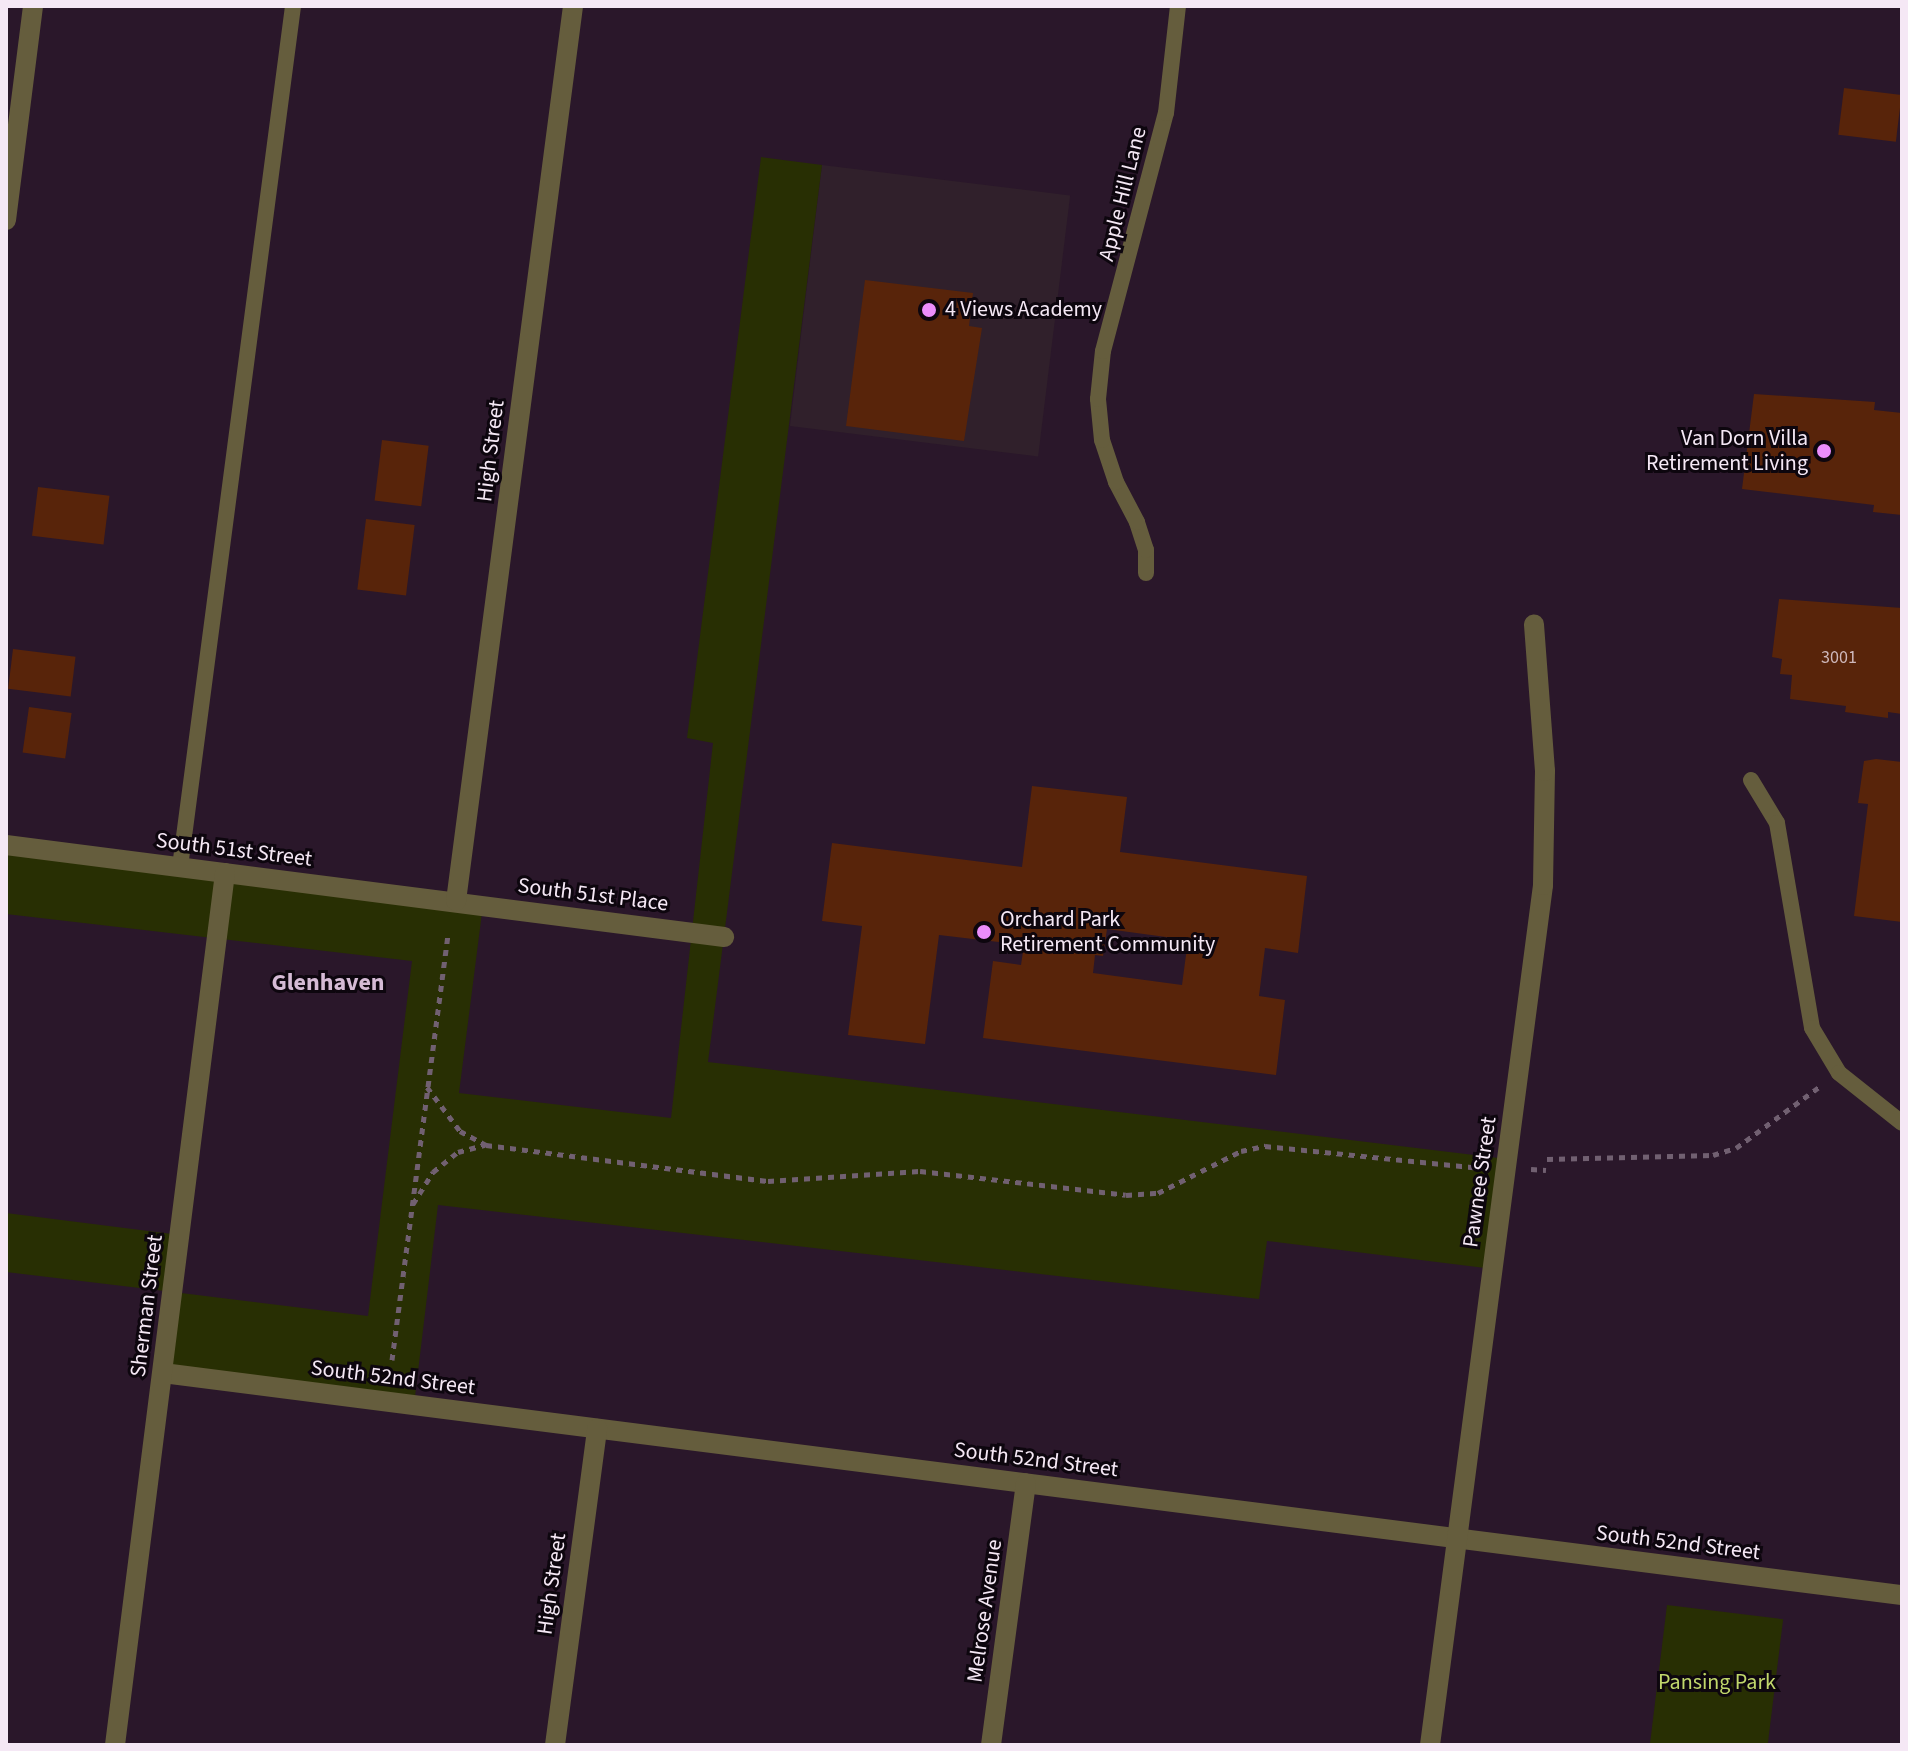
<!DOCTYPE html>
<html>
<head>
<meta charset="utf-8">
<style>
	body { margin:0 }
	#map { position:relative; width:1908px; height:1751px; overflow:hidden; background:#2a172a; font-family:"Source Sans 3",sans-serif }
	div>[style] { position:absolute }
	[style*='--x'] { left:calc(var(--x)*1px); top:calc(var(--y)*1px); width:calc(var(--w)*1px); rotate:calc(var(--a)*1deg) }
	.education>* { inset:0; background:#30202b; transform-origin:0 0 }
	.green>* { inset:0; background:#282f03; transform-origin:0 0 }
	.building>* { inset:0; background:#58240a; transform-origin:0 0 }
	.path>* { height:5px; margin-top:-2.5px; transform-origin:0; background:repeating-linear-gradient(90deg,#716071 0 6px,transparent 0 12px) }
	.service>* { height:16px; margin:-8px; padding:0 8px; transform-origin:8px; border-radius:8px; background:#655d3d }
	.minor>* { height:20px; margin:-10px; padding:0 10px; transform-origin:10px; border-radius:10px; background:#655d3d }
	.dots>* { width:22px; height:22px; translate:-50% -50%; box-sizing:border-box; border:4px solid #0d060e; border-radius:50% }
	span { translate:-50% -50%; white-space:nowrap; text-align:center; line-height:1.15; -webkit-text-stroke:6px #0d060e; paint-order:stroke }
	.number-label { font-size:18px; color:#ceb7ba }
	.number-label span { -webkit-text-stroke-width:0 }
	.street-label { font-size:22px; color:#f5e8f5 }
	.poi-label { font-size:22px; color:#f5e8f5 }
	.left { translate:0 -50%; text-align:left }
	.right { translate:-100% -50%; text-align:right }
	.park-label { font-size:22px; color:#c1d76b }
	.neighbourhood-label { font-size:24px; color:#d5bbd5; font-weight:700 }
	.frame { position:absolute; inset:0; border:8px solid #f5e8f5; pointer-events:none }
</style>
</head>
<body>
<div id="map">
	<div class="education">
		<div style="left:822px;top:165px;width:250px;height:263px;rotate:7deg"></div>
	</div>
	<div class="green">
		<div style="clip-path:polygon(761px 157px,822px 165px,708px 1062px,1507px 1159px,1493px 1269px,1267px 1241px,1259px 1299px,438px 1205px,414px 1405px,163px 1373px,173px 1292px,6px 1272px,6px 1213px,180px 1235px,173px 1292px,368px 1316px,412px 961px,6px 914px,6px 845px,483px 905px,459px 1093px,671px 1118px,713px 743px,687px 738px)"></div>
		<div style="left:1667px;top:1605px;width:117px;height:141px;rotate:7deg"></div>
	</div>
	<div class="building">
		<div style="left:1844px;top:88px;width:58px;height:47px;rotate:7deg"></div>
		<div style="clip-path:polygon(865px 280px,973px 293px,969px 326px,982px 328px,964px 441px,846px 426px)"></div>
		<div style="clip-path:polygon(1754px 394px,1875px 402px,1874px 410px,1902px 413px,1902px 515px,1873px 512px,1874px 505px,1742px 489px)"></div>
		<div style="left:382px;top:440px;width:47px;height:61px;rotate:7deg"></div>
		<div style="left:38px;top:487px;width:72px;height:49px;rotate:7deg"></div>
		<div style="left:366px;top:519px;width:49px;height:71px;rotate:7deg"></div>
		<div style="clip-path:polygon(1779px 599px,1902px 608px,1902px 714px,1888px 712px,1888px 718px,1845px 712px,1846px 706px,1790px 699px,1792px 675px,1780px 674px,1782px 659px,1772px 657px)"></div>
		<div style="left:13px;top:649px;width:63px;height:40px;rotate:7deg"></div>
		<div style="left:29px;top:707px;width:43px;height:46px;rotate:8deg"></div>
		<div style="clip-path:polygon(1876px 759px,1902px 762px,1902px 922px,1854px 916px,1868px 804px,1858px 803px,1864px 761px)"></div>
		<div style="clip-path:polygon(evenodd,1032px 786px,1127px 797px,1120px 852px,1307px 876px,1298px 953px,1265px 948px,1259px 996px,1285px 1000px,1276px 1075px,983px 1038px,993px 961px,1021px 965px,1024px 945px,939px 935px,925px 1044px,848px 1035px,862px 926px,822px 921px,832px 843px,1022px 867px,1032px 786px,1107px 929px,1188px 940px,1182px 985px,1093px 973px,1095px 955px,1103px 956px,1107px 929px)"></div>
	</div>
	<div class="path">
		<div style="--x:427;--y:1087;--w:55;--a:53.1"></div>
		<div style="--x:460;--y:1131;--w:30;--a:28"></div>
		<div style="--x:486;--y:1145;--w:284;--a:7.3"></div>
		<div style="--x:768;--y:1181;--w:152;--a:-3.8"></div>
		<div style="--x:920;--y:1171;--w:207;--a:6.6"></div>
		<div style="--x:1126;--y:1195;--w:32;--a:-4"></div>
		<div style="--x:1158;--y:1193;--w:93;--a:-26.8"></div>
		<div style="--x:1241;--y:1151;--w:25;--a:-12"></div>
		<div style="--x:1265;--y:1146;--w:217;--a:5.8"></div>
		<div style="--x:1547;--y:1159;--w:166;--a:-1.4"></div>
		<div style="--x:1713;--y:1155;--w:24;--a:-17"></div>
		<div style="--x:1736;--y:1148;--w:103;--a:-36.3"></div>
		<div style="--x:1531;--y:1169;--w:15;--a:4"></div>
		<div style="--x:413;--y:1204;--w:38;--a:-58"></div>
		<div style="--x:433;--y:1172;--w:32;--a:-39"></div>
		<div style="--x:458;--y:1152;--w:28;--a:-15"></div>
		<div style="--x:392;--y:1360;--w:428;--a:-82.5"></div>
	</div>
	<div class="service">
		<div style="--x:1146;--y:573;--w:23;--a:-90"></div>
		<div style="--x:1146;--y:550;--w:29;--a:-108"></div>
		<div style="--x:1137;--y:522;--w:45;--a:-117.7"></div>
		<div style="--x:1116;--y:482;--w:44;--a:-108.4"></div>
		<div style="--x:1102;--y:440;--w:41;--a:-95.6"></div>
		<div style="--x:1098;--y:399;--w:48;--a:-84.1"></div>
		<div style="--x:1103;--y:351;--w:246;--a:-75.2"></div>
		<div style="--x:1166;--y:113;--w:108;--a:-83.6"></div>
		<div style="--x:1751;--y:780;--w:50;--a:58.8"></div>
		<div style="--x:1777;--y:823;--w:208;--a:80.3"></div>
		<div style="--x:1812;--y:1028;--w:52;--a:59"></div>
		<div style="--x:1839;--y:1073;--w:80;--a:38.4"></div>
		<div style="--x:180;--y:867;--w:868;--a:-82.52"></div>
	</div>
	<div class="minor">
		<div style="--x:6;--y:220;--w:216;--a:-82.8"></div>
		<div style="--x:6;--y:845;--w:724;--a:7.3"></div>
		<div style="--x:456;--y:901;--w:903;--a:-82.55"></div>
		<div style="--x:163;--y:1373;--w:1753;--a:7.28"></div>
		<div style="--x:115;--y:1745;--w:879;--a:-82.81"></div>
		<div style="--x:555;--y:1745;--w:319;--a:-82.4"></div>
		<div style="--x:991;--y:1745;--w:264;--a:-82.4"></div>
		<div style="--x:1430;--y:1745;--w:867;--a:-82.51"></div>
		<div style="--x:1543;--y:885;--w:114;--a:-89"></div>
		<div style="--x:1545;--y:771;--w:147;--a:-94.3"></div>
	</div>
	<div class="dots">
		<div style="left:929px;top:310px;background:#eb8dfb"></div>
		<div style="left:1824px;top:451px;background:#eb8dfb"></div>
		<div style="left:984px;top:932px;background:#eb8dfb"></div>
	</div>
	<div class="number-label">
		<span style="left:1839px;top:658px">3001</span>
	</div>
	<div class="street-label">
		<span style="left:1123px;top:194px;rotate:-76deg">Apple Hill Lane</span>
		<span style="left:491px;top:451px;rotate:-83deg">High Street</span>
		<span style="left:234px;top:850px;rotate:7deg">South 51st Street</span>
		<span style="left:593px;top:895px;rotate:7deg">South 51st Place</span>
		<span style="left:1480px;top:1182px;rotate:-82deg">Pawnee Street</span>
		<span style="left:147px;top:1306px;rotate:-83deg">Sherman Street</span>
		<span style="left:393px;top:1378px;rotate:7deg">South 52nd Street</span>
		<span style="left:1036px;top:1460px;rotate:7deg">South 52nd Street</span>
		<span style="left:1678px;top:1543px;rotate:7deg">South 52nd Street</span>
		<span style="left:552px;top:1584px;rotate:-82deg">High Street</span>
		<span style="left:985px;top:1611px;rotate:-82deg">Melrose Avenue</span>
	</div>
	<div class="poi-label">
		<span class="left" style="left:945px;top:310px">4 Views Academy</span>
		<span class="right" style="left:1808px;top:451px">Van Dorn Villa<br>Retirement Living</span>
		<span class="left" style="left:1000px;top:932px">Orchard Park<br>Retirement Community</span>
	</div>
	<div class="park-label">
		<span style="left:1717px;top:1683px">Pansing Park</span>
	</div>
	<div class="neighbourhood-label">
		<span style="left:328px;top:983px">Glenhaven</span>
	</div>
	<div class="frame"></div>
</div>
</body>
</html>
